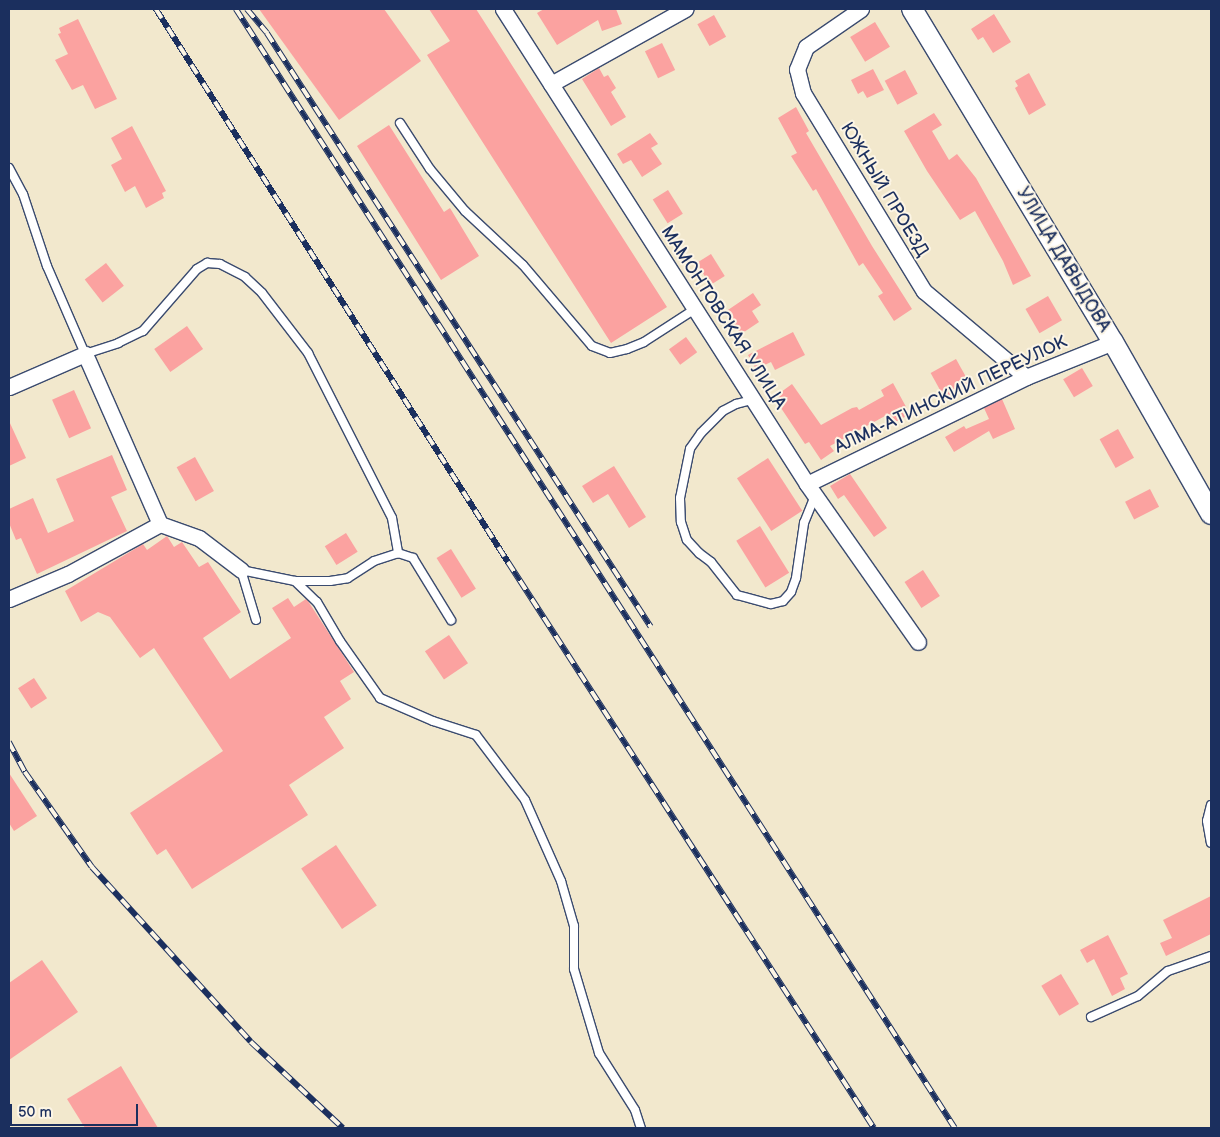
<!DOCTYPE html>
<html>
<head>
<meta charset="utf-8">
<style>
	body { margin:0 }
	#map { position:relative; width:1220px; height:1137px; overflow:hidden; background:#f2e8cd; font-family:"Balsamiq Sans",sans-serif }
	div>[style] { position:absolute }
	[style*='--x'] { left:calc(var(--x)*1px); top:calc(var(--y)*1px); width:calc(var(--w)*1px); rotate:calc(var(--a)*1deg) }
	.building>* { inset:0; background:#fba2a0; transform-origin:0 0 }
	.roads { filter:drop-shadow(1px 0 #3b4b6f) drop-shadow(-1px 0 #3b4b6f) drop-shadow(0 1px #3b4b6f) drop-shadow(0 -1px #3b4b6f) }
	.service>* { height:8px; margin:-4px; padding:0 4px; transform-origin:4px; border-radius:4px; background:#fff }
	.minor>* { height:15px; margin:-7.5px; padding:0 7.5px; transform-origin:7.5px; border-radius:7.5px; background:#fff }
	.secondary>* { height:20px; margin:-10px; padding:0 10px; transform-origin:10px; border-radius:10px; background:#fff }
	.rail>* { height:5.5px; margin-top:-2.75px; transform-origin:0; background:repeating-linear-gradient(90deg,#fcf5e5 0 11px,#1b2f5e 0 22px); box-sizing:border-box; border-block:1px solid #1b2f5e }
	span { translate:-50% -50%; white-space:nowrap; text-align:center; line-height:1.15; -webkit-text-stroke:4px #fcf5e5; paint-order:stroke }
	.street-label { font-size:18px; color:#1b2f5e }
	.frame { position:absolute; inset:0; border:10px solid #1b2f5e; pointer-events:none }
	.scale { position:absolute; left:10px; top:1104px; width:128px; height:22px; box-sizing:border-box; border:2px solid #1b2f5e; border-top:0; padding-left:6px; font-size:15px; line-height:18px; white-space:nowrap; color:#1b2f5e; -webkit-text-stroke:4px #fcf5e5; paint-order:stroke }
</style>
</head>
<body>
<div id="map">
	<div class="building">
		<div style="clip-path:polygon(259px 9px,384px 9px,421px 61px,339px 120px)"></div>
		<div style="clip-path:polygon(429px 9px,476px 9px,667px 307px,611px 343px,427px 55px,450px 41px)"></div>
		<div style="clip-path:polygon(544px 9px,616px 9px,622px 24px,602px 31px,598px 20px,557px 45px,537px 13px)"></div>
		<div style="clip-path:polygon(994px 14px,1011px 42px,993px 53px,983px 37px,978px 40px,971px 29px)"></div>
		<div style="left:714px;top:15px;width:25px;height:19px;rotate:61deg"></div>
		<div style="clip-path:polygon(78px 19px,117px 99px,95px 109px,83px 85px,72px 90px,55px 60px,68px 54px,58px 34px,61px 33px,59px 28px)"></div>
		<div style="left:875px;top:22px;width:29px;height:29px;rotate:59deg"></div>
		<div style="left:662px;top:43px;width:30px;height:19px;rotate:64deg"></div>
		<div style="clip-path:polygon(599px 68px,604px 77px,608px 75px,616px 88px,611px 92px,626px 117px,611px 126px,582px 79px)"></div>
		<div style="clip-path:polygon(873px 69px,884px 90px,867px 98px,863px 91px,858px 94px,851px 80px)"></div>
		<div style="left:905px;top:70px;width:27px;height:23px;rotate:62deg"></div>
		<div style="clip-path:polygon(1029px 73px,1046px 105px,1029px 115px,1015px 88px,1018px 86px,1015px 81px)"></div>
		<div style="clip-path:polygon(796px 107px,809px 131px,806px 133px,872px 246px,912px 309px,894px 321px,878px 296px,883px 293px,863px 263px,859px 266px,816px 189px,813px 191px,791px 156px,797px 153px,778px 118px)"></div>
		<div style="clip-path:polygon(934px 113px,942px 125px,932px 131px,949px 160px,957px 154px,976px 178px,1031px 276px,1013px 285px,1003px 261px,975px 211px,960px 220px,927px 171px,904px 131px)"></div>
		<div style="clip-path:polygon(389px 125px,444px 212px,450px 208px,479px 256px,441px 280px,357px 146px)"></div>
		<div style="clip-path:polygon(132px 126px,166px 191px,162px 193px,164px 198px,146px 208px,135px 186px,125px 192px,111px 165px,122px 159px,111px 138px)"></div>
		<div style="clip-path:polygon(650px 133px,658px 144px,651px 148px,662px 164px,642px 177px,631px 160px,623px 164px,617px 154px)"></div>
		<div style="left:668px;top:190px;width:28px;height:18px;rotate:58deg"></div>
		<div style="left:711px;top:254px;width:26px;height:17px;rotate:58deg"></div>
		<div style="left:106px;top:263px;width:29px;height:27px;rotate:52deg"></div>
		<div style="clip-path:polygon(753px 293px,761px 305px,752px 311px,759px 322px,741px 334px,725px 312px)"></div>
		<div style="left:1048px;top:296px;width:28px;height:26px;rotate:60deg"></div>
		<div style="left:187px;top:326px;width:28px;height:40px;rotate:55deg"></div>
		<div style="clip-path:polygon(793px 332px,805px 355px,775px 370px,771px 362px,756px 369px,748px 355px)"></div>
		<div style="left:686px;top:337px;width:19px;height:21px;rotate:54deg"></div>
		<div style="left:956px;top:359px;width:29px;height:29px;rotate:61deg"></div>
		<div style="left:1082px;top:368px;width:21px;height:22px;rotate:59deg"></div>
		<div style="clip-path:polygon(893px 383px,910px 414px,890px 425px,885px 416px,830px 446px,834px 451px,821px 460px,809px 442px,805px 444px,781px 408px,784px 405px,777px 395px,792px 384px,821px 425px,852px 408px,857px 407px,859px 410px,884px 396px,881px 390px)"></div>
		<div style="left:74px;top:390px;width:42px;height:24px;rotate:66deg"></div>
		<div style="clip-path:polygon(1002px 399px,1015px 429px,993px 439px,989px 431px,954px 452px,945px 437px,964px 426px,966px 429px,989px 419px,984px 408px)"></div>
		<div style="clip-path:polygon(9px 421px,26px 458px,9px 466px)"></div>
		<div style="left:1118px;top:429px;width:33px;height:21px;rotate:61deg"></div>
		<div style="clip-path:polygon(112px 455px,127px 490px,111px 497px,127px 531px,37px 574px,21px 538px,16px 540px,9px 523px,9px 509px,33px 498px,48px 533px,74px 521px,56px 479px)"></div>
		<div style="left:195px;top:457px;width:39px;height:21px;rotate:61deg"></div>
		<div style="left:768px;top:458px;width:63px;height:37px;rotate:57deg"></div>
		<div style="clip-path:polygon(614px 466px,646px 517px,629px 528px,608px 494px,593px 503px,582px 486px)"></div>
		<div style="clip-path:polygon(850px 474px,887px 528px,874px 537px,844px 495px,838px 499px,830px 486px)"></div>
		<div style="left:1150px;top:489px;width:20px;height:28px;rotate:63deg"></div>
		<div style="left:760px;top:526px;width:55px;height:28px;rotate:58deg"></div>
		<div style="left:346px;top:533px;width:22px;height:25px;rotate:58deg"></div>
		<div style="clip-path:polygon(167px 536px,174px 547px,182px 542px,199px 567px,208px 562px,241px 612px,203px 638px,230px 679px,291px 638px,272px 608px,288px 598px,294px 607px,306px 599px,308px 601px,354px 672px,340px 681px,351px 699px,324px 717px,344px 748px,289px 785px,308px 815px,192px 889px,166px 849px,157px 855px,130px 813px,223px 751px,154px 648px,140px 658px,110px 617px,98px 612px,81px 622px,65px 591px,143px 544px,147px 550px)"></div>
		<div style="left:451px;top:549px;width:47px;height:17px;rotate:58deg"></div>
		<div style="left:923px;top:570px;width:31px;height:22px;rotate:57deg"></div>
		<div style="left:449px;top:635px;width:34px;height:29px;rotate:56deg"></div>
		<div style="left:34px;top:678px;width:24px;height:19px;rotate:57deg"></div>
		<div style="clip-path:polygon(9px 773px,37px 816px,14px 831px,9px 823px)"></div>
		<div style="left:336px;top:845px;width:73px;height:42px;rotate:56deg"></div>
		<div style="clip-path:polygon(1211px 896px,1211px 934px,1166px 956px,1160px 943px,1172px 938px,1163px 920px)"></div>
		<div style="clip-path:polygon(1108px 935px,1128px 974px,1120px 978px,1125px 989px,1112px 996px,1094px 959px,1087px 963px,1080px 950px)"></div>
		<div style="clip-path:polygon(42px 960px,78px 1012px,9px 1060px,9px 983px)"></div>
		<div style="left:1061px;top:974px;width:35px;height:23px;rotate:59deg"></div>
		<div style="clip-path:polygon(121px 1066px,158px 1128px,85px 1128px,67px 1099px)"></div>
	</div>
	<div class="roads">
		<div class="service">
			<div style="--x:400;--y:123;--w:55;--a:56.9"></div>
			<div style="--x:430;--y:169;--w:55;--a:50.2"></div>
			<div style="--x:465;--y:211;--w:79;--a:43"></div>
			<div style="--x:523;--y:265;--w:106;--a:49.6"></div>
			<div style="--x:592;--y:346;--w:19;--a:21"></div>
			<div style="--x:610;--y:353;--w:17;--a:-13"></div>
			<div style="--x:627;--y:349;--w:18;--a:-22"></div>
			<div style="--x:644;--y:342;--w:61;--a:-32.9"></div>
			<div style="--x:9;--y:168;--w:30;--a:62"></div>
			<div style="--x:23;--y:194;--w:76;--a:71.6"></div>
			<div style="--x:47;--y:266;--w:96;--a:66.6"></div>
			<div style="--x:85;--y:354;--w:35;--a:-18"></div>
			<div style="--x:118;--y:343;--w:28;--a:-26"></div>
			<div style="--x:143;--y:331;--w:82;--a:-48.9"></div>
			<div style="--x:197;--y:269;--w:12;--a:-31"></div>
			<div style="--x:207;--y:263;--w:13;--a:4"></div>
			<div style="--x:220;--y:264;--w:28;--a:27"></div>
			<div style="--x:245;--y:277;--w:23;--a:43"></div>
			<div style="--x:262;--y:293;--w:76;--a:52.5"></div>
			<div style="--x:308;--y:353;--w:185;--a:63"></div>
			<div style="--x:392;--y:518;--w:36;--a:80"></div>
			<div style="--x:752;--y:400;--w:16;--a:166"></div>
			<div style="--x:736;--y:404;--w:15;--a:152"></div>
			<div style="--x:723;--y:411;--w:31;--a:135"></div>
			<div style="--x:701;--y:433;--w:19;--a:125"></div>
			<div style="--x:690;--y:449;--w:50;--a:101.5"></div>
			<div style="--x:680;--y:498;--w:24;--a:88"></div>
			<div style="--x:681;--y:522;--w:19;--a:72"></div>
			<div style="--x:687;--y:540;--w:18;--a:47"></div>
			<div style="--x:699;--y:553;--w:15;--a:37"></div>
			<div style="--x:711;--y:562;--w:42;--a:51.8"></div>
			<div style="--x:737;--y:595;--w:35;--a:15"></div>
			<div style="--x:771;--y:604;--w:12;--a:-14"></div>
			<div style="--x:783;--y:601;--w:12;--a:-48"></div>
			<div style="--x:791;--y:592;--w:15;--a:-70"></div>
			<div style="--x:796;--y:578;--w:56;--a:-81.7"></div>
			<div style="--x:804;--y:523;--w:29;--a:-68"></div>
			<div style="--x:295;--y:581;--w:35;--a:0"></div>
			<div style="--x:330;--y:581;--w:18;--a:-9"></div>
			<div style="--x:348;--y:578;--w:31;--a:-33"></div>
			<div style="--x:374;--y:561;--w:25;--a:-18"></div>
			<div style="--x:398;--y:553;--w:16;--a:18"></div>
			<div style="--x:413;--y:558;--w:73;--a:58.5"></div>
			<div style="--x:256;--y:620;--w:52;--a:-106.7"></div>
			<div style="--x:241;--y:570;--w:55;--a:11.5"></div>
			<div style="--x:295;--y:581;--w:30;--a:44"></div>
			<div style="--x:317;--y:602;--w:45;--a:59.5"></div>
			<div style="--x:340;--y:641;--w:70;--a:54.9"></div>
			<div style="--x:380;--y:698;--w:58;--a:23.5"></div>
			<div style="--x:433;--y:721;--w:45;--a:18"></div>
			<div style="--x:476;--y:735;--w:81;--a:53"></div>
			<div style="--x:525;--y:800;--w:89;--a:66"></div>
			<div style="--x:561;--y:881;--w:47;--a:73.9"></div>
			<div style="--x:574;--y:926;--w:43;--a:90"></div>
			<div style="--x:574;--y:969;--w:88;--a:73.4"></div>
			<div style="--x:599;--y:1053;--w:67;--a:57.7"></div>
			<div style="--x:635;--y:1110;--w:19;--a:72"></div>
			<div style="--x:1211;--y:805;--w:16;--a:104"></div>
			<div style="--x:1207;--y:821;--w:22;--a:80"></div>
			<div style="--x:1091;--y:1017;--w:51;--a:-24.1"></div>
			<div style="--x:1138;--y:996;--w:39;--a:-40"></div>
			<div style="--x:1168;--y:971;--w:46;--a:-19.2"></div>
		</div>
		<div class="minor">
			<div style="--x:503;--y:9;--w:564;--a:57.38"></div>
			<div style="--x:807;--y:484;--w:193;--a:54.9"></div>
			<div style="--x:861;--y:9;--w:67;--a:145.4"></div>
			<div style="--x:806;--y:47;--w:24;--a:112"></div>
			<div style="--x:797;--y:69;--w:25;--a:76"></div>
			<div style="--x:803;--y:93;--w:232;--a:58.6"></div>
			<div style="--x:924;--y:291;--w:133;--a:40.1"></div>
			<div style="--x:551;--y:84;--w:154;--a:-29.2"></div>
			<div style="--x:9;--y:387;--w:83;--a:-23.5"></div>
			<div style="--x:85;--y:354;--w:186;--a:66.2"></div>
			<div style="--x:807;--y:484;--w:244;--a:-26"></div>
			<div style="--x:1026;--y:377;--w:94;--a:-21.9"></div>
			<div style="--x:9;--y:599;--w:64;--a:-23"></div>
			<div style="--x:68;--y:574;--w:105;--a:-28.5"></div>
			<div style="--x:160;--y:524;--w:41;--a:19.7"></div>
			<div style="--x:199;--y:538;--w:53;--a:37.3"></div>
		</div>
		<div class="secondary">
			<div style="--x:912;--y:9;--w:389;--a:58.9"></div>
			<div style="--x:1113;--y:342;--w:198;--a:60.3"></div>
		</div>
	</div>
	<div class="rail">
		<div style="--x:156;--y:9;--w:656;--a:57.52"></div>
		<div style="--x:508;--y:562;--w:674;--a:57.11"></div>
		<div style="--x:236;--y:9;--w:1330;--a:57.28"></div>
		<div style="--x:247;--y:9;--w:31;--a:50"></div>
		<div style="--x:267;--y:33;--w:707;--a:57.12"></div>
		<div style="--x:9;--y:742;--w:34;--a:62"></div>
		<div style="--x:25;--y:772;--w:116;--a:54.8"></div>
		<div style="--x:92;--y:867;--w:236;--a:47.7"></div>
		<div style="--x:251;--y:1042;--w:126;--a:43.1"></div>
	</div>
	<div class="street-label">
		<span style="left:884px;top:190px;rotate:59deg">ЮЖНЫЙ ПРОЕЗД</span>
		<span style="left:1063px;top:260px;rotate:59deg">УЛИЦА ДАВЫДОВА</span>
		<span style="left:723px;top:318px;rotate:57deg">МАМОНТОВСКАЯ УЛИЦА</span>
		<span style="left:951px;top:395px;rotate:-25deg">АЛМА-АТИНСКИЙ ПЕРЕУЛОК</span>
	</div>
	<div class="frame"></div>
	<div class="scale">50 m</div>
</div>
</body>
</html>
